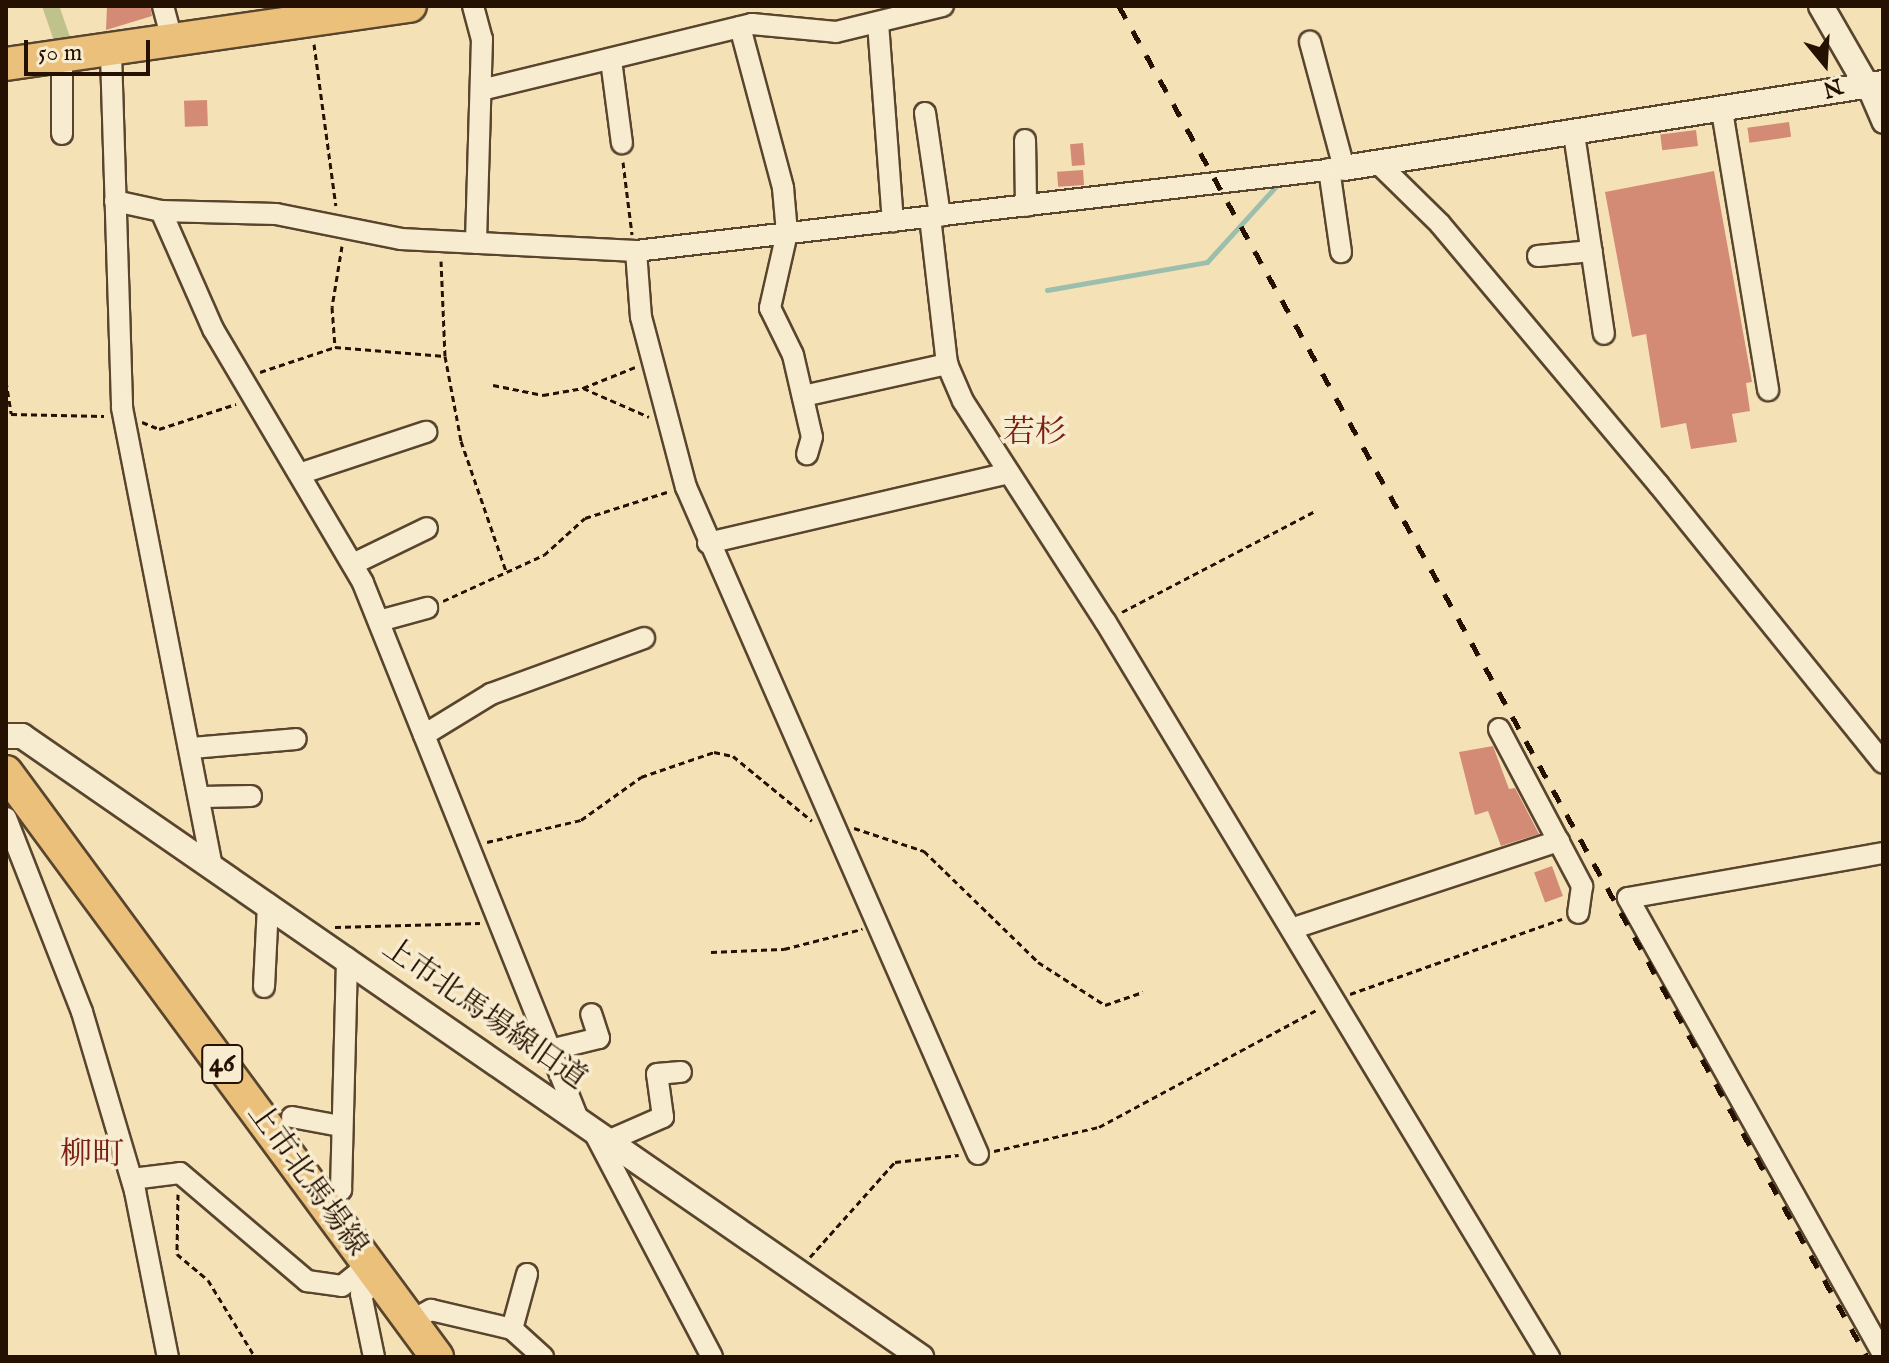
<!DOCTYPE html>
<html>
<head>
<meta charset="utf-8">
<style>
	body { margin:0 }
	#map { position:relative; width:1889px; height:1363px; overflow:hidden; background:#f5e1b6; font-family:"IM FELL English","Noto Serif JP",serif }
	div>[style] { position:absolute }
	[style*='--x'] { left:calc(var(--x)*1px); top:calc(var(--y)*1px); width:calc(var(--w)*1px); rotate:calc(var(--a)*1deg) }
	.green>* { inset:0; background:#c0c28b }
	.stream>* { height:5px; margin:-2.5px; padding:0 2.5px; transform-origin:2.5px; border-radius:2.5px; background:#9cbeac }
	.building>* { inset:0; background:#d38b75; transform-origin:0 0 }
	.path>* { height:3px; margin-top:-1.5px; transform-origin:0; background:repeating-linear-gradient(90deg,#251101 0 6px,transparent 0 10px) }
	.roads { filter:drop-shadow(2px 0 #59452e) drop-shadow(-2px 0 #59452e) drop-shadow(0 2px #59452e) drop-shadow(0 -2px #59452e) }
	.minor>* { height:20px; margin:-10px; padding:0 10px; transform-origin:10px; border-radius:10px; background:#f8ecd0 }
	.tertiary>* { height:24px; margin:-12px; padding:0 12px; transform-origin:12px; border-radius:12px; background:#f8ecd0 }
	.primary>* { height:32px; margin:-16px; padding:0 16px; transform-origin:16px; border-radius:16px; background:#eac07b }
	.rail>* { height:5px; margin-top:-2.5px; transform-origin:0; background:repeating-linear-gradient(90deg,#251101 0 14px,transparent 0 28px) }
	span { translate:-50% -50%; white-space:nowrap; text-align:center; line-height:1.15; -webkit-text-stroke:7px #f8ecd0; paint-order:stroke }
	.shield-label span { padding:2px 6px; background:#f8ecd0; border:2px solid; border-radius:6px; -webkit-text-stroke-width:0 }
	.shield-label { font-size:28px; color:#251101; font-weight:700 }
	.street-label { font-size:30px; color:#251101 }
	.neighbourhood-label { font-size:32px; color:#7a1f14 }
	.frame { position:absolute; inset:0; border:8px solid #251101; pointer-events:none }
	.north { position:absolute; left:1785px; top:24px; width:80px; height:80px; -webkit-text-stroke:6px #f8ecd0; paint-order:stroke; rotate:162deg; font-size:22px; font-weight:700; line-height:32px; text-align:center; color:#251101 }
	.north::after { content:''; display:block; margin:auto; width:28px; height:36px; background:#251101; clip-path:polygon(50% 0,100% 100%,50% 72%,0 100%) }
	.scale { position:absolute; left:24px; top:40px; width:126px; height:36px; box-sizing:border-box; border:4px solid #251101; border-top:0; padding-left:10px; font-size:24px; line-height:28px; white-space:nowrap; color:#251101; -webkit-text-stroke:6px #f8ecd0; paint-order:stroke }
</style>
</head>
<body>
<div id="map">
	<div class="green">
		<div style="clip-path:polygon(42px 6px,60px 8px,73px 46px,56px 47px)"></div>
	</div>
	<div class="stream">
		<div style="--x:1047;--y:290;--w:162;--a:-9.9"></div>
		<div style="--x:1207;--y:262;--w:107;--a:-47.7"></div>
	</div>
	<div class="building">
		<div style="clip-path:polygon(107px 6px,150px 6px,152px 16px,106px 30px)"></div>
		<div style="left:207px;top:100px;width:26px;height:23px;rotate:88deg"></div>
		<div style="left:1789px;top:122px;width:15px;height:42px;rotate:82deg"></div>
		<div style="left:1696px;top:130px;width:16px;height:36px;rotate:83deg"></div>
		<div style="left:1083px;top:143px;width:22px;height:13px;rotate:85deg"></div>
		<div style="left:1083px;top:170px;width:15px;height:26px;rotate:86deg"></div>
		<div style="clip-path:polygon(1714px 171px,1752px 382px,1746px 383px,1750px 411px,1732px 414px,1737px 442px,1691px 449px,1686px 423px,1661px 428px,1646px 334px,1632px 337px,1605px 192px)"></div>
		<div style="clip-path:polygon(1493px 746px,1509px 789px,1515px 788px,1539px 834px,1501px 846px,1488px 811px,1475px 815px,1459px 752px)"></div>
		<div style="left:1552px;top:866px;width:32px;height:19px;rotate:70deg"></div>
	</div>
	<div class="path">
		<div style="--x:314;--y:44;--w:163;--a:82.3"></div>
		<div style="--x:623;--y:162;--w:73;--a:82.9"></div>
		<div style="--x:342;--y:246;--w:62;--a:99.3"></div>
		<div style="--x:332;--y:307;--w:40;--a:85.7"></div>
		<div style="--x:335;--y:347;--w:110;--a:4.7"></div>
		<div style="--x:445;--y:356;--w:95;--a:-92.4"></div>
		<div style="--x:445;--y:356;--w:86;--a:79.3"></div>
		<div style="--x:461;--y:441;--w:138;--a:70.9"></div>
		<div style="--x:260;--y:372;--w:79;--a:-18.4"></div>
		<div style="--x:6;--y:381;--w:33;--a:81"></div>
		<div style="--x:11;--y:414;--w:93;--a:1.2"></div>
		<div style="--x:493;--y:385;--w:51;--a:11.3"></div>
		<div style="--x:543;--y:395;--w:41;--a:-9.9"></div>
		<div style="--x:583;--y:388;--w:72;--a:23.7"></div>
		<div style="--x:583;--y:388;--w:56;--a:-22"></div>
		<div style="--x:142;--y:422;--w:18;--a:22"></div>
		<div style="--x:159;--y:429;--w:81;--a:-18"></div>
		<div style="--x:443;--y:601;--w:111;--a:-24.5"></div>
		<div style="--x:544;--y:555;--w:55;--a:-42.1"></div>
		<div style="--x:585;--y:518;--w:86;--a:-17.6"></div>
		<div style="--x:1122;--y:612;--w:216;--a:-27.6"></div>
		<div style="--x:854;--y:828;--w:74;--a:18.2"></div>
		<div style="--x:924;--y:851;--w:159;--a:44.2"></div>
		<div style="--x:1038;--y:962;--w:80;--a:32.7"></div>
		<div style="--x:1105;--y:1005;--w:40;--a:-18.9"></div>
		<div style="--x:487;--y:842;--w:97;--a:-13.2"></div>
		<div style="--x:581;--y:820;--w:74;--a:-35.6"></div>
		<div style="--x:641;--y:777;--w:77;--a:-18.9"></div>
		<div style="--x:714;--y:752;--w:19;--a:12"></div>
		<div style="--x:733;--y:756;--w:102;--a:39.4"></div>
		<div style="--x:335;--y:927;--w:145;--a:-1.6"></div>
		<div style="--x:711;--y:952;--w:73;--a:-2.4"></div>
		<div style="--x:784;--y:949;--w:81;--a:-14.4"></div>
		<div style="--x:1350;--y:994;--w:225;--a:-19.5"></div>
		<div style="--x:994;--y:1151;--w:108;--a:-12.9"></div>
		<div style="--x:1099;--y:1127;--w:249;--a:-28.3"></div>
		<div style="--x:178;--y:1194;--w:60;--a:91"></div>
		<div style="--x:177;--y:1254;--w:40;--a:40"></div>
		<div style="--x:208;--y:1280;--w:90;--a:58.6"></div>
		<div style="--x:810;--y:1257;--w:127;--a:-48.2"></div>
		<div style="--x:895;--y:1162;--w:64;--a:-6.2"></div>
	</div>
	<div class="roads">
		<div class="minor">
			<div style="--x:163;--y:6;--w:38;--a:75"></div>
			<div style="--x:473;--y:6;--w:34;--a:75"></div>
			<div style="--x:482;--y:39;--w:204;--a:91.7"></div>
			<div style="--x:878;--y:23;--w:199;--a:85.7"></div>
			<div style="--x:740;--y:27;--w:167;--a:75"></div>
			<div style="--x:783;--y:188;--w:45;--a:84.9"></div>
			<div style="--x:787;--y:233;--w:77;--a:102.8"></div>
			<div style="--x:770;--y:308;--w:52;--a:63.9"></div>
			<div style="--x:793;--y:355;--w:84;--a:77"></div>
			<div style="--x:812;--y:437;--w:18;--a:106"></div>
			<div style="--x:111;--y:54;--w:354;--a:88.2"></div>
			<div style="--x:122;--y:408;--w:466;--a:78.9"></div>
			<div style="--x:62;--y:58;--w:76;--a:90"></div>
			<div style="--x:611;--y:60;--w:84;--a:82.5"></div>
			<div style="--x:1867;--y:86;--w:40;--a:66.6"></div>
			<div style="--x:481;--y:90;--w:279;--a:-13.7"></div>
			<div style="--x:752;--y:24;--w:84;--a:5.4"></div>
			<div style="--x:836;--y:32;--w:110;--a:-13.7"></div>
			<div style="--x:1722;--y:111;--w:283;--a:80.6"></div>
			<div style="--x:925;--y:113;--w:104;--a:81.7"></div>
			<div style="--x:1574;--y:134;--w:202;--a:81.5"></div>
			<div style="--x:1025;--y:140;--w:66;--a:89.1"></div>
			<div style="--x:1378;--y:163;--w:87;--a:44.5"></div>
			<div style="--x:1440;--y:224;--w:341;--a:50"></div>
			<div style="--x:1659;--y:485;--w:357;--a:51.1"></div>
			<div style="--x:1329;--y:169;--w:84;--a:81.8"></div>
			<div style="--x:115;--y:201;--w:47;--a:12.3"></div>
			<div style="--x:161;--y:211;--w:115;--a:1.5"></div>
			<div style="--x:276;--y:214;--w:127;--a:11.3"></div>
			<div style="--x:401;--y:239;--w:235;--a:2.9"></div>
			<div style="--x:636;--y:251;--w:713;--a:-6.69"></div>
			<div style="--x:1344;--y:168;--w:131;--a:-105.1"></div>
			<div style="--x:161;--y:211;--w:129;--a:66.2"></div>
			<div style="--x:213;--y:329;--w:295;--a:59.4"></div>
			<div style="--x:363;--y:583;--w:578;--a:68.14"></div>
			<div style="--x:930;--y:217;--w:148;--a:83.4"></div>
			<div style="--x:947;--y:364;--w:40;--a:66.6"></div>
			<div style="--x:963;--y:401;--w:262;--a:57.2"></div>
			<div style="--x:1105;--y:621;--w:860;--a:58.9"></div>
			<div style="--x:636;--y:251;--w:66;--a:85.7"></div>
			<div style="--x:641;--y:317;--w:176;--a:75.2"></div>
			<div style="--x:686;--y:487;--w:728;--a:66.36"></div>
			<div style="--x:1538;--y:256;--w:54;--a:-5.3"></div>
			<div style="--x:803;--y:396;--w:148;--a:-12.5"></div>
			<div style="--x:302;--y:473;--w:131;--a:-18.3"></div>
			<div style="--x:708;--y:543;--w:309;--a:-13.1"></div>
			<div style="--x:353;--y:564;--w:82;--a:-25.9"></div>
			<div style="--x:379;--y:621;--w:50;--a:-15.2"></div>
			<div style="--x:1499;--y:729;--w:178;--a:62.1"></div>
			<div style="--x:1582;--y:886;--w:27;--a:98"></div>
			<div style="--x:424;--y:735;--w:79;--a:-31.5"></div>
			<div style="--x:491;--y:694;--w:163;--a:-20.1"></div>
			<div style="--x:192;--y:748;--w:104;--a:-4.9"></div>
			<div style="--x:202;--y:797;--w:49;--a:-1.2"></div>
			<div style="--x:6;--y:818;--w:208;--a:68.6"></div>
			<div style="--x:82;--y:1012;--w:187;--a:73.5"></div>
			<div style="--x:135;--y:1191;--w:169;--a:78.8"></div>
			<div style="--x:1883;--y:853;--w:259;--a:170"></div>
			<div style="--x:1628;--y:898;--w:522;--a:60.79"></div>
			<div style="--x:1294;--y:928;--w:279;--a:-18.2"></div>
			<div style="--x:264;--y:987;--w:83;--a:-87.2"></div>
			<div style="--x:554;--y:1049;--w:46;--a:-13.7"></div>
			<div style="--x:599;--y:1038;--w:25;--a:-108"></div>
			<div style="--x:292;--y:1117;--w:49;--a:10.6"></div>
			<div style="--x:594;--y:1132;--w:254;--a:62.3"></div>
			<div style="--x:608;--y:1141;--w:60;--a:-23.6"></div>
			<div style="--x:663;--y:1117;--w:43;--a:-97.9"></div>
			<div style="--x:657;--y:1074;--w:24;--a:-5"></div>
			<div style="--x:132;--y:1179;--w:48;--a:-7.1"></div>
			<div style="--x:180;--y:1173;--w:167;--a:40.4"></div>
			<div style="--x:307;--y:1281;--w:35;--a:8"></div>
			<div style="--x:342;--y:1286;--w:35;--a:-39"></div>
			<div style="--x:323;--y:1202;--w:22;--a:-34"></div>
			<div style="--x:341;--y:1190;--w:232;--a:-88.5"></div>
			<div style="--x:411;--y:1321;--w:23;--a:-29"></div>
			<div style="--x:431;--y:1310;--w:83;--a:13.2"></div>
			<div style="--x:512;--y:1329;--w:42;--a:42.1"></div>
			<div style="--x:512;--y:1329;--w:57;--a:-74.7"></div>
			<div style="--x:374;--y:1357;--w:64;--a:-101.7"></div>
			<div style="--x:361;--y:1294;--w:24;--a:-36"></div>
		</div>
		<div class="tertiary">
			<div style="--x:1821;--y:6;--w:92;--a:60.1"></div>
			<div style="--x:1344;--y:168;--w:546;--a:-8.96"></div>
			<div style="--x:6;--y:736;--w:16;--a:0"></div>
			<div style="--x:22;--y:736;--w:1093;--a:34.64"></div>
		</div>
		<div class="primary">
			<div style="--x:6;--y:64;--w:408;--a:-8.2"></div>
			<div style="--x:6;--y:772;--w:727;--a:53.62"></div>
		</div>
	</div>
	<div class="rail">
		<div style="--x:1119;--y:6;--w:1544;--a:61.03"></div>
	</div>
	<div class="shield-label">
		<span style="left:222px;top:1064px">46</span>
	</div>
	<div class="street-label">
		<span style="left:484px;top:1014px;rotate:35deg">上市北馬場線旧道</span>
		<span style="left:307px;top:1180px;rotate:54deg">上市北馬場線</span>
	</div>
	<div class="neighbourhood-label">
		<span style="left:1035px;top:434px">若杉</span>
		<span style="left:92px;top:1156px">柳町</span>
	</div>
	<div class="frame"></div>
	<div class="north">N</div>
	<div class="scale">50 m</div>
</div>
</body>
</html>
